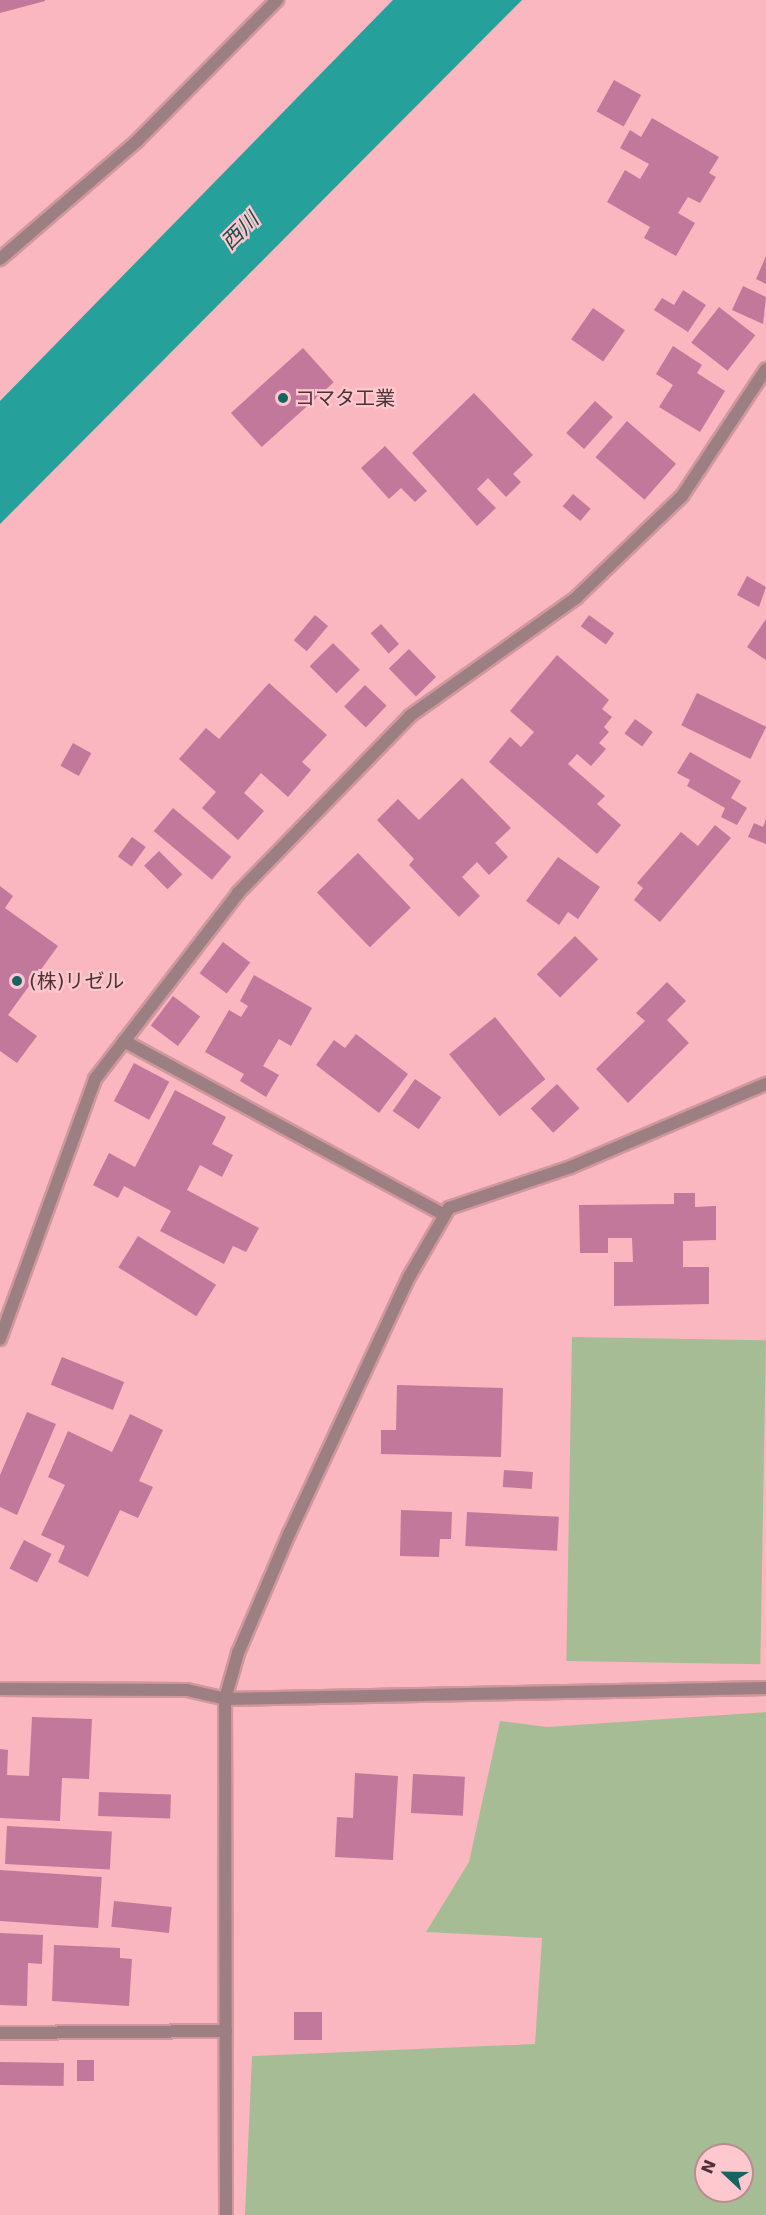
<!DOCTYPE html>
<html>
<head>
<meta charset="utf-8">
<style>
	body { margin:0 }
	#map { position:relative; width:766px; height:2215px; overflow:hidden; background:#fab7bf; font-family:"DejaVu Sans","Noto Sans JP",sans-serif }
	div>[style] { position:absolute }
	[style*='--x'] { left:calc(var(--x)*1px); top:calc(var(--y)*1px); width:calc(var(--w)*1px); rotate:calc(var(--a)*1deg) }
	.green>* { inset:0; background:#a6bc94; transform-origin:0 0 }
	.water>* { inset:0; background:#26a09b }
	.building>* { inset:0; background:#c2789a; transform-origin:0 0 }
	.roads { filter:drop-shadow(2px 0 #d0979e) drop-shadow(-2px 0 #d0979e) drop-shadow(0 2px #d0979e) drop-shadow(0 -2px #d0979e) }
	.minor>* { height:12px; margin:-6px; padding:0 6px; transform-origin:6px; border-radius:6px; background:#9b7f82 }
	.dots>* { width:16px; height:16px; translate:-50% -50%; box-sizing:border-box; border:3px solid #ffc8ce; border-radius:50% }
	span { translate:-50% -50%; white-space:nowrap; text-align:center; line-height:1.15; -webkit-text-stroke:4.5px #ffc8ce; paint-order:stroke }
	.poi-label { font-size:20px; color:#4d3236 }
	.left { translate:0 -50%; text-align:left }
	.water-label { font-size:21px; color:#1a4b49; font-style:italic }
	.north { position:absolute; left:694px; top:2143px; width:60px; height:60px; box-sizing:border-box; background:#ffc8ce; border:2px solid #b88c91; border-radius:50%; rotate:292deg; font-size:16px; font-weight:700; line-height:24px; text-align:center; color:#4d3236 }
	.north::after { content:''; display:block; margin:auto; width:21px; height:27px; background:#166461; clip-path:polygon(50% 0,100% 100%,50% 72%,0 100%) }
</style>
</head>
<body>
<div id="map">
	<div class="green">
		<div style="left:572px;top:1337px;width:194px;height:324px;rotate:1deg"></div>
		<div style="clip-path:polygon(evenodd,766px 1712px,766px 2215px,245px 2215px,252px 2056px,535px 2044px,542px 1938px,426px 1932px,469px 1862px,500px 1721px,547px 1727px,766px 1712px,706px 2155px,742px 2155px,742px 2191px,706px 2191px,706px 2155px)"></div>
	</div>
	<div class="water">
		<div style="clip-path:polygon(393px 0,522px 0,0 524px,0 401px)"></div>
	</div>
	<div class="building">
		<div style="clip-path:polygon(0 0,45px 0,45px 1px,0 13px)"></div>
		<div style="left:614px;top:80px;width:31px;height:36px;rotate:29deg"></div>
		<div style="clip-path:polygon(652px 118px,719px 157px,709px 173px,716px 177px,700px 203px,688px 197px,678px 213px,695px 223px,676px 256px,644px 238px,650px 227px,607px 202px,625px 170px,640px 179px,649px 164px,620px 148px,630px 130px,641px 137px)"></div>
		<div style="clip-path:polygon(766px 256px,766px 284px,756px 279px)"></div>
		<div style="clip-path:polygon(743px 286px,766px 297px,763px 324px,732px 310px)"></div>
		<div style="clip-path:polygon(683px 290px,706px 305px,688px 332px,654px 310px,662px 298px,674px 305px)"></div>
		<div style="left:719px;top:307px;width:46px;height:45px;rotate:38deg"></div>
		<div style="left:593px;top:308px;width:39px;height:38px;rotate:35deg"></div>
		<div style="clip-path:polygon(673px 346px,702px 365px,697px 373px,725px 391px,700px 432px,659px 407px,673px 385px,656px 374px)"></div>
		<div style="left:303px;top:348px;width:46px;height:97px;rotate:48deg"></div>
		<div style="clip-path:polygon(474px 393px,533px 455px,513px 474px,521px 482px,506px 497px,488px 478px,477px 489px,496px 508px,477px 526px,412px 453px)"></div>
		<div style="left:595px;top:401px;width:24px;height:43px;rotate:42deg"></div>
		<div style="left:627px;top:421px;width:65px;height:48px;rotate:41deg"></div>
		<div style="clip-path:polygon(385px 446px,427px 491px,415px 502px,401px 488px,389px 499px,361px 468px)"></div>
		<div style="left:573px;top:494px;width:23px;height:16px;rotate:40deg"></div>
		<div style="clip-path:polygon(747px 576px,766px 587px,759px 607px,737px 595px)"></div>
		<div style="left:315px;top:615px;width:17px;height:33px;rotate:40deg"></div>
		<div style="left:589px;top:615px;width:31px;height:14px;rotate:36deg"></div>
		<div style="clip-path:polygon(766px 619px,766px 660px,747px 647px)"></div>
		<div style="left:381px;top:624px;width:27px;height:14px;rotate:48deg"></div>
		<div style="left:333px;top:643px;width:38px;height:33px;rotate:45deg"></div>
		<div style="left:409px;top:649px;width:39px;height:28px;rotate:46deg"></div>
		<div style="clip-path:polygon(557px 655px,609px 700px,602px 709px,612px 717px,604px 727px,609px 732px,599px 743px,606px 749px,591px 766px,577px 754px,568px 764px,605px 796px,597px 804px,621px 825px,597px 854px,489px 762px,510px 737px,521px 747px,534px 732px,510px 711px)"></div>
		<div style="clip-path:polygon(269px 683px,327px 735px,302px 762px,311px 770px,288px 797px,261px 773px,244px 793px,264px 811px,238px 840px,202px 808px,216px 792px,179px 759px,206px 728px,219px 739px)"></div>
		<div style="left:365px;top:685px;width:30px;height:30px;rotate:44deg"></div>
		<div style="left:697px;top:693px;width:77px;height:36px;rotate:26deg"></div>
		<div style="left:635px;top:719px;width:22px;height:18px;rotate:36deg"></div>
		<div style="left:73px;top:743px;width:21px;height:26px;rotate:29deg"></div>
		<div style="clip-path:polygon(690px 752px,741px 781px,731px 798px,747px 808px,737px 825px,721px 817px,725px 808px,687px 786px,690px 780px,677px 773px)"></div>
		<div style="clip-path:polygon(462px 778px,511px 828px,495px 843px,508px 857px,489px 875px,477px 862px,462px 877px,480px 896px,459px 917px,409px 865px,414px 859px,377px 820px,398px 799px,419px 820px)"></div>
		<div style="left:173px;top:808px;width:76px;height:30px;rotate:40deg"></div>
		<div style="clip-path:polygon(766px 819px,766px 844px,748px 837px,754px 823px,763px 827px)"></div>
		<div style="clip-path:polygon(715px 825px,731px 838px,660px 922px,634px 900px,643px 888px,637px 883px,681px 832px,698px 846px)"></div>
		<div style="left:132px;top:837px;width:17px;height:24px;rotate:36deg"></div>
		<div style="left:159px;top:851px;width:33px;height:21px;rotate:45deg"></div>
		<div style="left:358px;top:853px;width:76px;height:57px;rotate:46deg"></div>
		<div style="clip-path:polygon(558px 857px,600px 887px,578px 919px,568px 912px,559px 925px,526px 901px)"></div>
		<div style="clip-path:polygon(0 886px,13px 896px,5px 908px,58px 946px,8px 1015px,37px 1036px,17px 1063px,0 1051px)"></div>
		<div style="left:575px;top:936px;width:33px;height:54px;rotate:45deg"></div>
		<div style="left:223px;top:942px;width:34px;height:39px;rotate:37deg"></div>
		<div style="clip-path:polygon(254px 975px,312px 1008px,291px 1046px,279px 1039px,263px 1066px,279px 1075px,266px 1097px,240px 1081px,244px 1074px,205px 1052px,229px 1010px,241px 1017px,248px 1006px,240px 1001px)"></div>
		<div style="clip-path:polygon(667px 982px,686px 1001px,667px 1020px,689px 1043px,628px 1103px,596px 1069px,645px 1021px,636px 1013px)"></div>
		<div style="left:173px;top:996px;width:34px;height:37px;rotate:37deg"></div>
		<div style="left:495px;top:1017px;width:80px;height:59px;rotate:51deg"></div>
		<div style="clip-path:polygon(356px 1034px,408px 1074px,379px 1113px,316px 1065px,334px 1040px,345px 1048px)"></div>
		<div style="left:134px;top:1063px;width:40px;height:43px;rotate:28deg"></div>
		<div style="left:415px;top:1079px;width:32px;height:39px;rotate:35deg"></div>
		<div style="left:557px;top:1084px;width:33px;height:36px;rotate:47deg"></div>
		<div style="clip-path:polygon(175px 1090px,226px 1117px,212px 1144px,233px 1155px,222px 1177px,200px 1165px,187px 1190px,259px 1228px,246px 1252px,233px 1246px,224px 1264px,160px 1231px,171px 1211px,124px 1186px,118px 1198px,93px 1185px,109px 1153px,135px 1167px)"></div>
		<div style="clip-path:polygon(674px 1193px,695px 1193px,695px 1207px,716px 1206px,716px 1240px,683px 1241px,683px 1267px,709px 1267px,709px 1304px,614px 1306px,614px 1262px,633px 1262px,632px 1238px,608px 1238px,608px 1253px,580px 1253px,579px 1205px,674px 1204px)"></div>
		<div style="left:138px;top:1236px;width:92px;height:37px;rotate:32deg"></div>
		<div style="left:62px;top:1357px;width:67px;height:30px;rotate:22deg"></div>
		<div style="clip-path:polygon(397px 1385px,503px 1388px,501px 1457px,381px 1454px,381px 1430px,396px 1430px)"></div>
		<div style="clip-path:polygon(27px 1412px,56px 1424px,17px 1515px,0 1507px,0 1475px)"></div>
		<div style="clip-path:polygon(130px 1414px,163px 1430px,139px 1481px,153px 1487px,138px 1518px,120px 1510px,88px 1577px,58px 1562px,65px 1546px,41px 1535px,65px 1485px,48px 1477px,68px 1431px,112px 1452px)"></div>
		<div style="left:504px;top:1470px;width:29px;height:17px;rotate:4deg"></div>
		<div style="clip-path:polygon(401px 1510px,452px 1512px,451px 1539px,440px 1539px,439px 1557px,400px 1556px)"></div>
		<div style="left:467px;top:1512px;width:92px;height:34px;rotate:3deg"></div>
		<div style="left:24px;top:1540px;width:31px;height:32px;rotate:27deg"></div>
		<div style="clip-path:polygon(32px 1717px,92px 1719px,89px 1779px,62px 1778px,60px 1821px,0 1818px,0 1749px,8px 1750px,7px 1775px,29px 1776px)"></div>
		<div style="clip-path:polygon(355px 1773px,398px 1776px,393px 1860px,335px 1857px,337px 1817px,353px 1818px)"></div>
		<div style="left:413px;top:1774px;width:52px;height:39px;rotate:3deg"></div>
		<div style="left:99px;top:1792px;width:72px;height:24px;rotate:2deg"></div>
		<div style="left:7px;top:1826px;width:105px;height:38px;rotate:3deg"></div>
		<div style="left:0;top:1870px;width:102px;height:51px;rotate:4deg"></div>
		<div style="left:114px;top:1901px;width:58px;height:26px;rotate:6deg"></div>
		<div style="clip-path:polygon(0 1933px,43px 1935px,42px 1964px,28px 1963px,27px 2006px,0 2005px)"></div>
		<div style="clip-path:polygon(54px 1945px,120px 1948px,120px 1958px,132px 1959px,129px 2006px,52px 2001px)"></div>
		<div style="left:294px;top:2012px;width:28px;height:28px"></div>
		<div style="left:77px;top:2060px;width:17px;height:21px"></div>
		<div style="left:0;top:2062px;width:64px;height:23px;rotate:1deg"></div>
	</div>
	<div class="roads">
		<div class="minor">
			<div style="--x:0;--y:259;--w:181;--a:-40.7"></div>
			<div style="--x:137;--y:141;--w:199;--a:-45.2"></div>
			<div style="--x:124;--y:1041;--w:364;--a:28.5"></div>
			<div style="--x:0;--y:1339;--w:277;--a:-69.9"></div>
			<div style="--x:95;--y:1079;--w:235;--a:-52.4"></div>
			<div style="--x:238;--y:893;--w:247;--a:-45.8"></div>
			<div style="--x:410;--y:716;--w:204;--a:-35.4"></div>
			<div style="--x:576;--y:598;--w:147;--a:-43.9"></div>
			<div style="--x:682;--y:496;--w:152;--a:-56.5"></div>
			<div style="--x:0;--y:1689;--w:187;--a:0.3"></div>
			<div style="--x:187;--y:1690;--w:39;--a:13"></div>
			<div style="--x:225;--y:1699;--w:541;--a:-1.16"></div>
			<div style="--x:0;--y:2033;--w:226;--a:-0.5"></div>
			<div style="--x:226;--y:2215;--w:516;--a:-90.11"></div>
			<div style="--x:225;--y:1699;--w:48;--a:-74.2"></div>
			<div style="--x:238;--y:1653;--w:129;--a:-66.8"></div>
			<div style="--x:289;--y:1534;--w:284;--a:-65"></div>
			<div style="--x:409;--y:1277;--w:80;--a:-59.9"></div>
			<div style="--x:449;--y:1208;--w:129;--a:-18.6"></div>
			<div style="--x:571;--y:1167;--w:212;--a:-23.1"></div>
		</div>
	</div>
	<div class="dots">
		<div style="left:283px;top:398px;background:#166461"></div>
		<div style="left:17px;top:981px;background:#166461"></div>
	</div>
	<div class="poi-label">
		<span class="left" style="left:295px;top:398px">コマタ工業</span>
		<span class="left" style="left:29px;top:981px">(株)リゼル</span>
	</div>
	<div class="water-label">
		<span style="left:240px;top:231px;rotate:-45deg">西川</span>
	</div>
	<div class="north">N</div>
</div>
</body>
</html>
